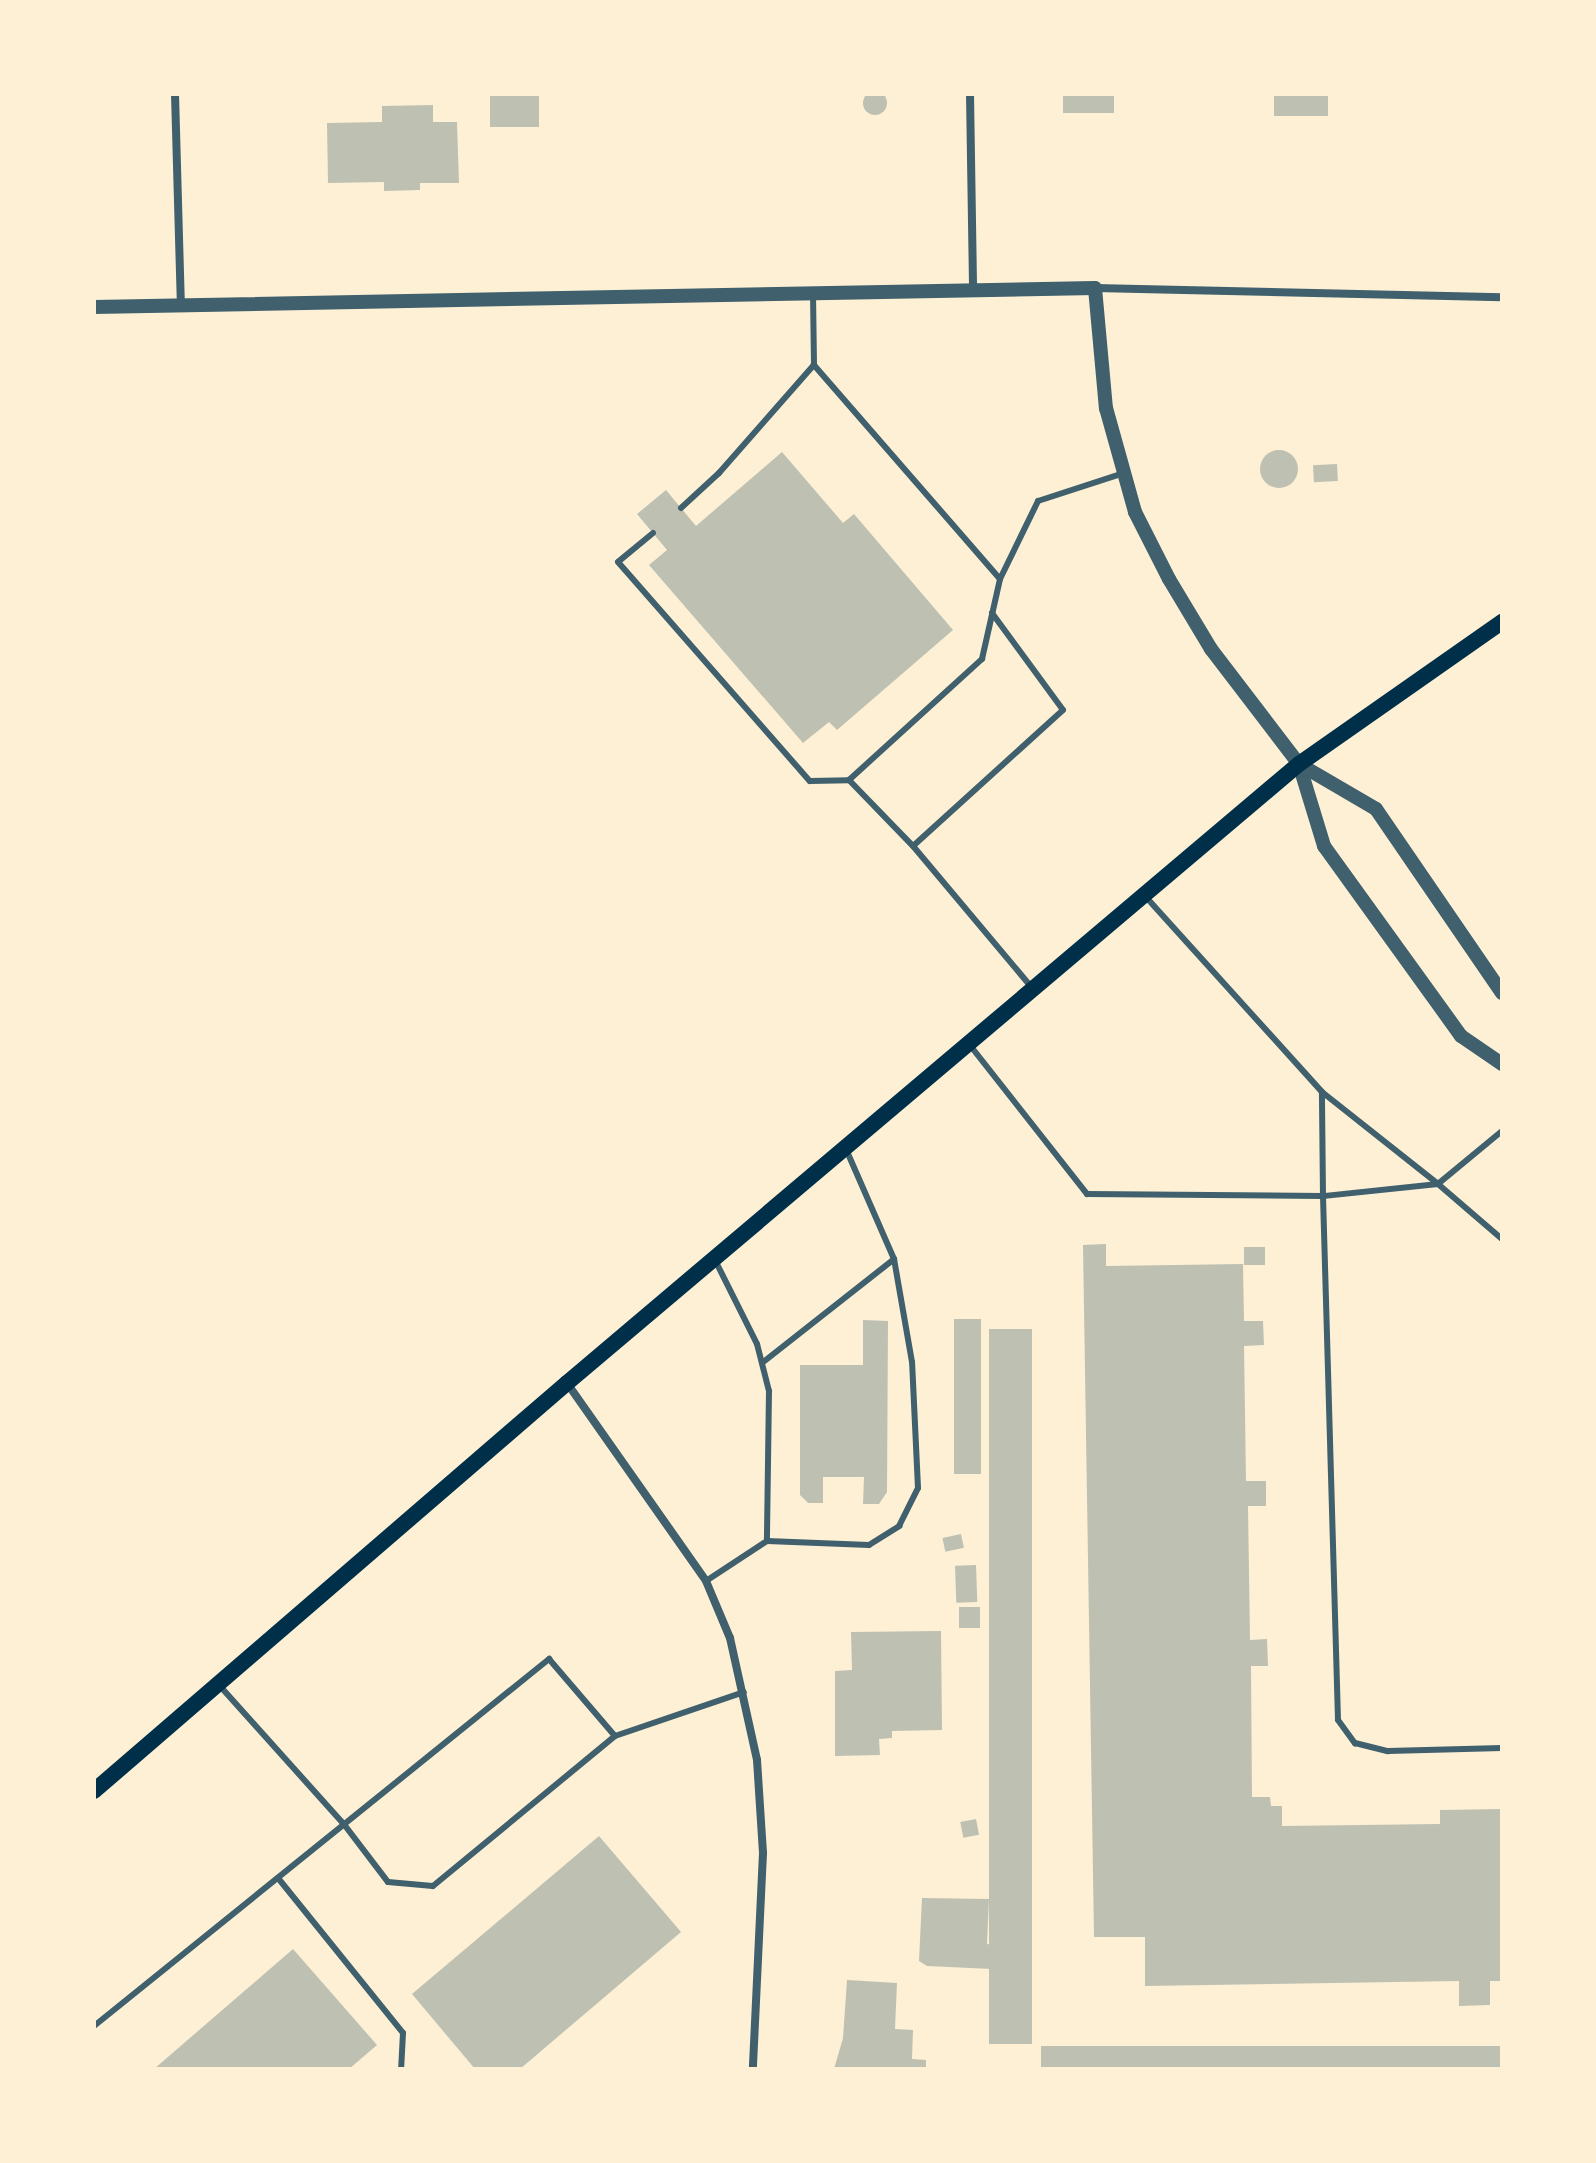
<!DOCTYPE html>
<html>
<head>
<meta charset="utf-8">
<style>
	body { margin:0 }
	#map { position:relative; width:1596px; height:2163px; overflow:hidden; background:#fdf0d5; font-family:"Nunito Sans",sans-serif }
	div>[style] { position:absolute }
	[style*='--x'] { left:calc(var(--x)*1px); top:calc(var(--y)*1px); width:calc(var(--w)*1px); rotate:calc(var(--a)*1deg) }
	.building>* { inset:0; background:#bec0b2; transform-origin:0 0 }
	.round { border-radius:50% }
	.service>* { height:6px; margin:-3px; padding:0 3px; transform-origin:3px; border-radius:3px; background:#3f606c }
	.minor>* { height:8px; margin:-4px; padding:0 4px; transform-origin:4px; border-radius:4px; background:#3f606c }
	.tertiary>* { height:14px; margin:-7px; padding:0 7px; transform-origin:7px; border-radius:7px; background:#3f606c }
	.secondary>* { height:16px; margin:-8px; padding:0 8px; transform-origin:8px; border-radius:8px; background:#003049 }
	span { translate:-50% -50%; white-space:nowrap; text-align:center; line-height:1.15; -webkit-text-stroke:8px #fdf0d5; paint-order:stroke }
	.frame { position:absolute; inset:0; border:96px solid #fdf0d5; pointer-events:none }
</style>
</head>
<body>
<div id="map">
	<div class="building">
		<div class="round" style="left:863px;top:91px;width:24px;height:24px"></div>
		<div style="left:490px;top:94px;width:49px;height:33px"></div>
		<div style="left:1063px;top:94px;width:51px;height:19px"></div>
		<div style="left:1274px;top:94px;width:54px;height:22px"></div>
		<div style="clip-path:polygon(433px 105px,433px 122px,457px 122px,459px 183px,420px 183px,420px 190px,384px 191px,384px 182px,328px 183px,327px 123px,382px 122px,382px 106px)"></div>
		<div class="round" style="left:1260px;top:450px;width:38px;height:38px"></div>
		<div style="clip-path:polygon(782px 452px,843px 523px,854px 514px,953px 630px,837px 730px,829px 722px,803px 743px,649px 565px,667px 550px,637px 514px,666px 490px,696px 526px)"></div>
		<div style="left:1337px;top:464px;width:17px;height:24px;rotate:87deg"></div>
		<div style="clip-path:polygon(1106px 1244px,1106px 1266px,1243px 1264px,1244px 1321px,1263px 1321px,1264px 1345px,1244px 1346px,1246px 1481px,1266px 1481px,1266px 1506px,1248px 1506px,1250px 1640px,1267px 1639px,1268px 1666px,1251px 1666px,1252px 1797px,1270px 1797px,1271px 1806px,1282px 1806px,1282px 1826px,1440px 1824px,1440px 1810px,1502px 1809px,1502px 1981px,1490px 1981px,1490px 2005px,1459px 2006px,1459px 1981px,1145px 1986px,1145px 1937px,1094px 1937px,1083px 1245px)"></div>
		<div style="left:1244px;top:1247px;width:21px;height:18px"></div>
		<div style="left:954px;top:1319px;width:27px;height:155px"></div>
		<div style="clip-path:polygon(863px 1320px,888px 1321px,887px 1492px,879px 1504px,863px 1504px,864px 1477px,823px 1477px,823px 1503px,808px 1503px,800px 1495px,800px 1365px,863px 1365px)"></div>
		<div style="left:989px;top:1329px;width:43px;height:715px"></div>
		<div style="left:961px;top:1534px;width:14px;height:19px;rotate:78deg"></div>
		<div style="left:976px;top:1565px;width:37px;height:21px;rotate:88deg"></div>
		<div style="left:959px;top:1607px;width:21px;height:21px"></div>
		<div style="clip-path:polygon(941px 1631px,942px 1730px,892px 1731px,892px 1738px,879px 1739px,880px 1755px,835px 1756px,835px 1671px,852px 1670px,851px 1632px)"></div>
		<div style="left:976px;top:1819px;width:16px;height:16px;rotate:79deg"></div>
		<div style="clip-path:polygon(599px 1836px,681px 1932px,520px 2069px,475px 2069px,412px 1994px)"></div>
		<div style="clip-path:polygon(922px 1898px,989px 1899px,987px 1944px,993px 1945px,992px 1969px,927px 1966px,919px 1961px)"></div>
		<div style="clip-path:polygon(293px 1949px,377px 2045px,349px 2069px,154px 2069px)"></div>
		<div style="clip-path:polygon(847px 1980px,897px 1983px,895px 2029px,913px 2030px,912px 2059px,926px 2060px,926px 2069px,834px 2069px,843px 2038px)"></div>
		<div style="left:1502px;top:2046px;width:23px;height:461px;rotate:90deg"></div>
	</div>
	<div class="service">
		<div style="--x:681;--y:508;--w:52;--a:-42.6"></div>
		<div style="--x:719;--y:473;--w:144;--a:-48.7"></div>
		<div style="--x:814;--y:365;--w:69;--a:-90.8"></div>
		<div style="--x:653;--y:533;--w:45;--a:140.4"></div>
		<div style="--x:618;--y:562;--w:291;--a:48.8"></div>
		<div style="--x:810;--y:781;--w:39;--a:-1"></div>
		<div style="--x:849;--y:780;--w:180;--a:-42.3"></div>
		<div style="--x:982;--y:659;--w:82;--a:-77.3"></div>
		<div style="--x:1000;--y:579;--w:284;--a:-131"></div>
		<div style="--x:1000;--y:579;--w:87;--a:-64"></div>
		<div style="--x:1038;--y:501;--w:90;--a:-18"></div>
		<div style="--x:992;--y:613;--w:120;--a:53.8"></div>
		<div style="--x:1063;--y:710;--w:202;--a:137.8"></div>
		<div style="--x:913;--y:846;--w:187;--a:50"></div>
		<div style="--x:849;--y:780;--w:92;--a:45.9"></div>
		<div style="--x:1145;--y:896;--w:264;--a:47.9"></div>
		<div style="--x:969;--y:1044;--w:191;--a:51.8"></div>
		<div style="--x:1087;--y:1194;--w:236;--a:0.5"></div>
		<div style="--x:1323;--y:1196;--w:524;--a:88.36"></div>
		<div style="--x:1338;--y:1720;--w:29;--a:54"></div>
		<div style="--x:1355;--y:1743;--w:34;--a:14"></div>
		<div style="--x:1388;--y:1751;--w:114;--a:-1.5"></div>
		<div style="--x:1502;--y:1131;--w:83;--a:140.4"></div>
		<div style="--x:1438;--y:1184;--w:116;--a:174"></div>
		<div style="--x:1323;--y:1196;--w:104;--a:-90.6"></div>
		<div style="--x:1322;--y:1092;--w:148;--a:38.4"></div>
		<div style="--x:1438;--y:1184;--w:84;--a:40.7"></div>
		<div style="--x:715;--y:1260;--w:94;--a:63.4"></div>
		<div style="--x:757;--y:1344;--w:49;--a:75.7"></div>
		<div style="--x:769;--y:1391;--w:150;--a:90.8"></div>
		<div style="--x:762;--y:1363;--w:168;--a:-38.2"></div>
		<div style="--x:706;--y:1581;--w:73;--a:-33.3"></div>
		<div style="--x:767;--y:1541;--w:102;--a:2.2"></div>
		<div style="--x:869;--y:1545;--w:36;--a:-32"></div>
		<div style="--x:899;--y:1526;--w:42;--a:-63.4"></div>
		<div style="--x:918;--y:1488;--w:126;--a:-92.7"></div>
		<div style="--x:912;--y:1362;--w:105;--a:-99.9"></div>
		<div style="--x:894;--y:1259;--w:120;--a:-113.6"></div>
		<div style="--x:219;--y:1685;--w:186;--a:48.1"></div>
		<div style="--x:343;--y:1823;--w:74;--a:52.7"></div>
		<div style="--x:388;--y:1882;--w:45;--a:5.1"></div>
		<div style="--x:433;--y:1886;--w:236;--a:-39.5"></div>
		<div style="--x:615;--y:1736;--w:136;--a:-18.8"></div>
		<div style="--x:278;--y:1878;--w:199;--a:51.1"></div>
		<div style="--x:403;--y:2033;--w:36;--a:93"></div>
		<div style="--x:94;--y:2026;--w:585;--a:-38.89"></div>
		<div style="--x:549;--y:1659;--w:101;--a:49.4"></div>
	</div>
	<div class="minor">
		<div style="--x:175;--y:94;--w:213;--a:88.4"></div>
		<div style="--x:970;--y:94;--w:196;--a:89.1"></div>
		<div style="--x:1095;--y:288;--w:407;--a:1.3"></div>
		<div style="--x:567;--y:1383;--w:242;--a:54.9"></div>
		<div style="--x:706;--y:1581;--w:62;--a:67.2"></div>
		<div style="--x:730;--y:1638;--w:125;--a:77.5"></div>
		<div style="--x:757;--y:1760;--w:93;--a:86.3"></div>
		<div style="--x:763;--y:1853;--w:216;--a:92.7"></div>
	</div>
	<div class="tertiary">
		<div style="--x:94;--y:307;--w:1001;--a:-1.09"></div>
		<div style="--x:1095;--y:288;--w:121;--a:84.8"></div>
		<div style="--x:1106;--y:408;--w:108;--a:74.4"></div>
		<div style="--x:1135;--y:512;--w:75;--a:63.1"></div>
		<div style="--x:1169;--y:579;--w:82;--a:59"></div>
		<div style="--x:1211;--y:649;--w:145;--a:52.6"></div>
		<div style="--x:1299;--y:764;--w:86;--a:73"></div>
		<div style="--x:1324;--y:846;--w:234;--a:54.2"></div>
		<div style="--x:1461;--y:1036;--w:50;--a:34.3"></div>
		<div style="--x:1299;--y:764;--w:89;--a:30.3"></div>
		<div style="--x:1376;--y:809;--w:223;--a:55.6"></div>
	</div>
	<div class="secondary">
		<div style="--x:94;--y:1791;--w:625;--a:-40.78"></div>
		<div style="--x:567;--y:1383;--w:959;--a:-40.22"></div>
		<div style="--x:1299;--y:764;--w:248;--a:-35"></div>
	</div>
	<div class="frame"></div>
</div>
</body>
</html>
